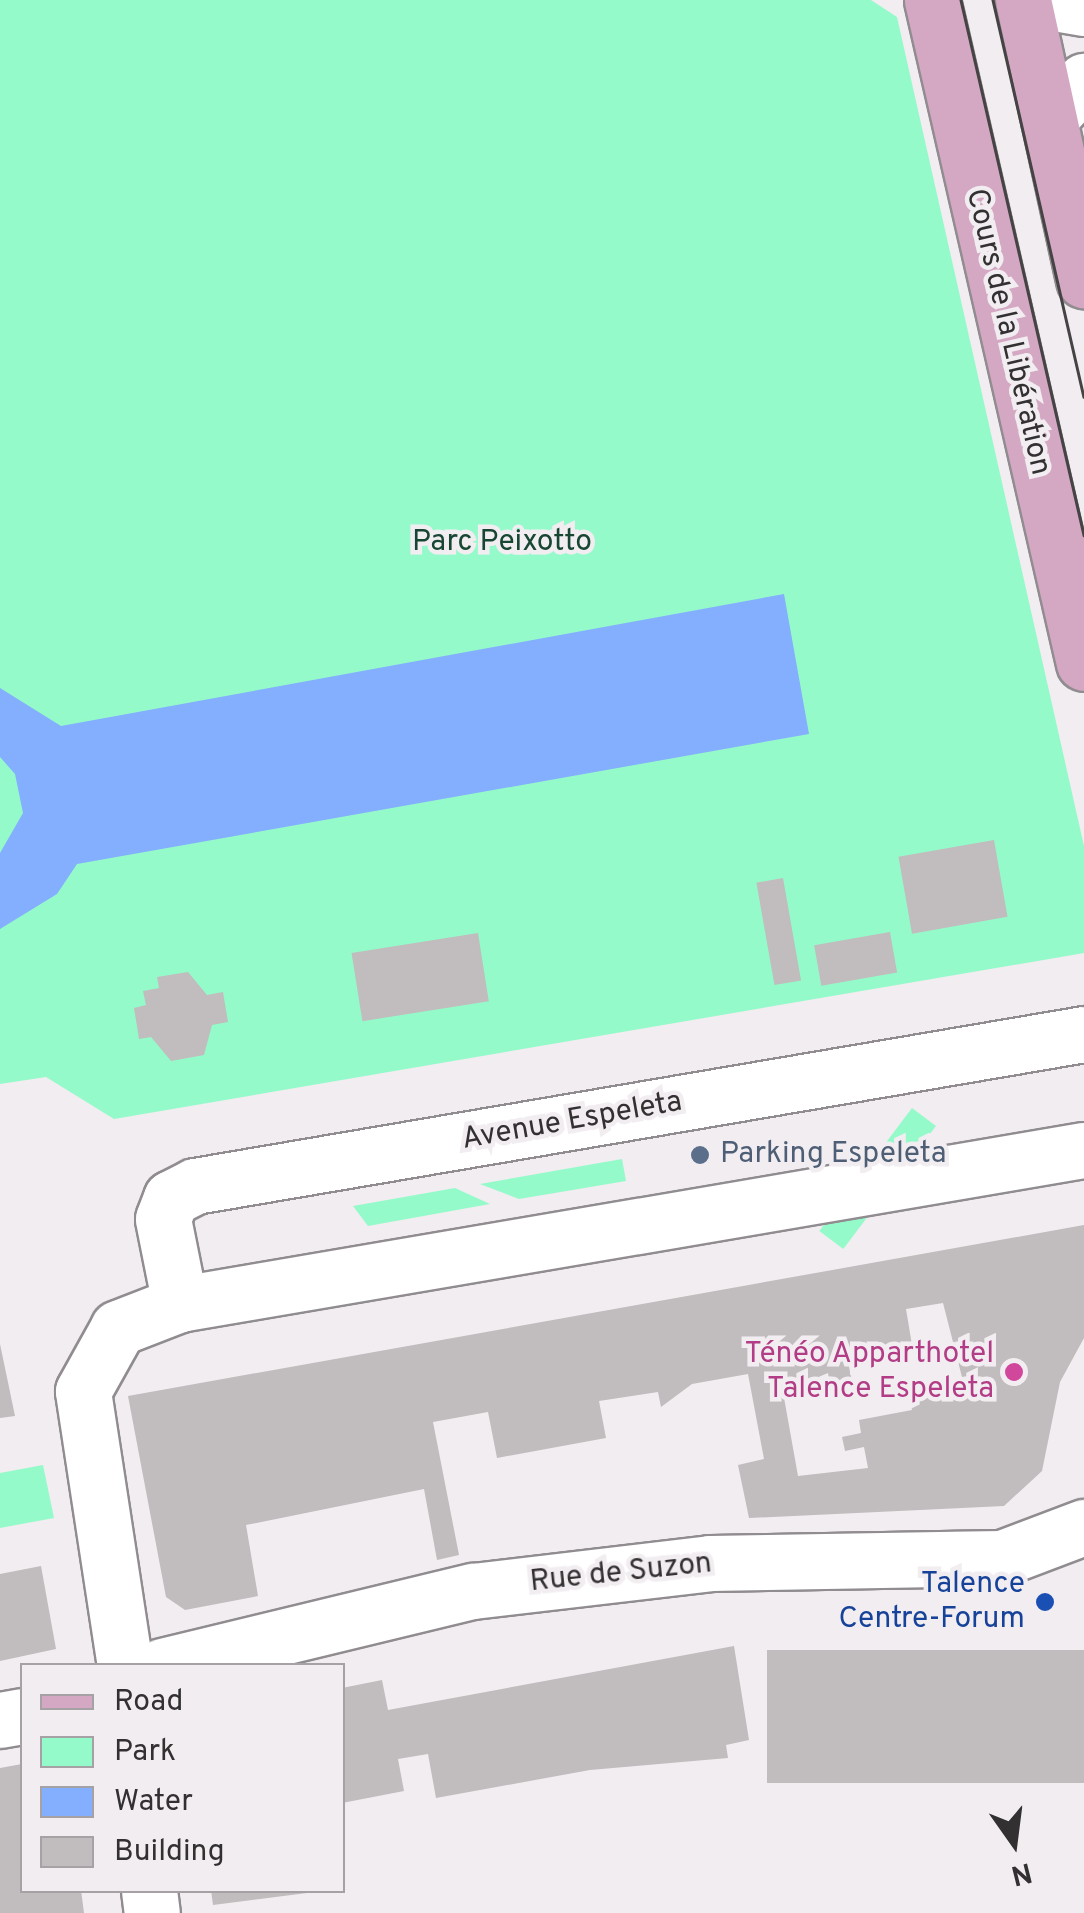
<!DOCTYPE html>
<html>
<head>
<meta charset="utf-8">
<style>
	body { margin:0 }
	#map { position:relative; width:1084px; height:1913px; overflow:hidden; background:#f1edf1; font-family:Overpass,sans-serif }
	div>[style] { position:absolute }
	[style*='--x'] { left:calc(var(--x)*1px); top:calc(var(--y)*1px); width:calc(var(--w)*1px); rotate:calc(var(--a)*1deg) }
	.green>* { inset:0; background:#95faca; transform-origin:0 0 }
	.water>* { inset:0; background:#84aefe }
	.building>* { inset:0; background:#c1bcbd; transform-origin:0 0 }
	.roads { filter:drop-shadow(2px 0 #908c90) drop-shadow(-2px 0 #908c90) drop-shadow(0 2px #908c90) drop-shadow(0 -2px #908c90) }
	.minor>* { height:55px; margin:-27.5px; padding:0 27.5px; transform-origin:27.5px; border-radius:27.5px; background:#fff }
	.major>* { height:55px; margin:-27.5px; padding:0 27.5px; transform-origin:27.5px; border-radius:27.5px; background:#d4a8c2 }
	.tram>* { height:2.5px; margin:-1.25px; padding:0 1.25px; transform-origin:1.25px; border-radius:1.25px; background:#454344 }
	.dots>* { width:28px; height:28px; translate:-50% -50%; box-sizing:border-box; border:5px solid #f1edf1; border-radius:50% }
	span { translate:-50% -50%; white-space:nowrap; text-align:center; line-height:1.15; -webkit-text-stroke:9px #f1edf1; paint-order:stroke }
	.street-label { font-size:30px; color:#323031 }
	.park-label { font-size:30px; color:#174632 }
	.service-label { font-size:30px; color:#4e5e75 }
	.left { translate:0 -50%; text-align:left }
	.hotel-label { font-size:30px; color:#b23c85 }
	.right { translate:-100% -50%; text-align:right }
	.transit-label { font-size:30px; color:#164399 }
	.legend { position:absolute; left:20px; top:1663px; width:325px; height:230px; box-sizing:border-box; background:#f1edf1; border:2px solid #a5a1a4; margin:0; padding:12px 18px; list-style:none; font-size:30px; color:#323031 }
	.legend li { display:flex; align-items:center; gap:20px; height:50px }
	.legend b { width:50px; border:2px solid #a5a1a4 }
	.north { position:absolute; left:964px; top:1793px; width:100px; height:100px; -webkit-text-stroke:8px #f1edf1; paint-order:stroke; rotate:166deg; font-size:28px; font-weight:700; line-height:40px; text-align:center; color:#323031 }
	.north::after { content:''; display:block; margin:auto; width:35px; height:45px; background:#323031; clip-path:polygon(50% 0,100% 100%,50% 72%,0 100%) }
</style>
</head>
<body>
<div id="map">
	<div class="green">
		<div style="clip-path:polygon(0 0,871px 0,897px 17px,1084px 846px,1084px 953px,114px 1119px,46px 1077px,0 1084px)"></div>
		<div style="left:912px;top:1108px;width:30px;height:154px;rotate:37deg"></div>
		<div style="clip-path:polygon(622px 1159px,626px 1181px,519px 1199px,480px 1184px)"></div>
		<div style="clip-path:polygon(455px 1188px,490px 1204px,368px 1226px,353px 1206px)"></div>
		<div style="clip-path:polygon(43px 1465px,54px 1518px,0 1528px,0 1473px)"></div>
	</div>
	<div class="water">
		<div style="clip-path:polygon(784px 594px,809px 734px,77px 864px,57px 894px,0 929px,0 853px,23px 813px,15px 774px,0 757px,0 688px,61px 726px)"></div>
	</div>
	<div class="building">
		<div style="left:994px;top:840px;width:78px;height:97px;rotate:80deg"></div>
		<div style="left:783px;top:878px;width:104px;height:27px;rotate:80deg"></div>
		<div style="left:890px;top:932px;width:41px;height:77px;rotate:80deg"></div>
		<div style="left:478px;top:933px;width:69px;height:128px;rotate:81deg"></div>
		<div style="clip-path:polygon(188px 972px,207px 995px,223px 992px,228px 1022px,212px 1025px,204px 1055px,171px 1061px,151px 1037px,139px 1039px,134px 1008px,146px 1005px,143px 991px,159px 988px,157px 977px)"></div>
		<div style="clip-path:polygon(evenodd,1084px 1225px,1084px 1338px,1060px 1382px,1042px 1471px,1004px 1506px,749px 1518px,738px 1465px,764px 1459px,748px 1374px,692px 1384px,661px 1407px,658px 1392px,599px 1401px,606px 1438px,497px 1458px,488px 1412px,433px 1422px,459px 1555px,437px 1560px,424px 1489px,246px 1525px,258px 1596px,185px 1610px,166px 1597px,128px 1396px,1084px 1225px,943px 1303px,963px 1381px,920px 1389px,918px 1380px,907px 1382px,912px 1410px,859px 1420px,861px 1433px,842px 1437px,845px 1451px,864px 1447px,868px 1468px,798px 1476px,783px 1392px,828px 1373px,831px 1390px,853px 1386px,847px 1357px,912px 1345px,906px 1309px,943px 1303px)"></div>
		<div style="clip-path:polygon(0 1344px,15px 1416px,0 1418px)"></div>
		<div style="clip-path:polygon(41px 1566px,56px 1649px,0 1661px,0 1574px)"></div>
		<div style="clip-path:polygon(734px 1646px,749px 1740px,726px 1745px,728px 1758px,590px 1770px,436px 1798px,428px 1754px,398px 1759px,404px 1791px,342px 1803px,342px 1688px,382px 1680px,388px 1710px)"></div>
		<div style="left:1084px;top:1650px;width:133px;height:317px;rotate:90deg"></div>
		<div style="clip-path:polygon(22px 1764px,22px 1890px,81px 1890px,84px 1913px,0 1913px,0 1768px)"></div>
		<div style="clip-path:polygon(211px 1890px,307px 1890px,307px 1893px,213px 1905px)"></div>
	</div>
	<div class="roads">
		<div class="minor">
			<div style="--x:1036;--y:0;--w:49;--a:9.5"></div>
			<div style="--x:1049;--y:119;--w:52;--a:-47.4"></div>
			<div style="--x:1084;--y:1034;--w:902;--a:170.3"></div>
			<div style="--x:195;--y:1186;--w:27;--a:153"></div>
			<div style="--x:171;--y:1198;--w:22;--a:111"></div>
			<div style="--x:163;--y:1219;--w:87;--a:78.7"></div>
			<div style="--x:180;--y:1304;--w:917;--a:-9.67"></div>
			<div style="--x:125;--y:1666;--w:278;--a:-98.7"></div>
			<div style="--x:83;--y:1391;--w:72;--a:-60.9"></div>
			<div style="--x:118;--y:1328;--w:66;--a:-21.2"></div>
			<div style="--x:162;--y:1666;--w:320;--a:-13.6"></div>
			<div style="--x:473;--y:1591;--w:239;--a:-6.7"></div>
			<div style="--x:710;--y:1563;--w:292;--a:-1"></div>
			<div style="--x:1002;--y:1558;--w:88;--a:-20.7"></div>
			<div style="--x:0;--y:1720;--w:22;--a:-10"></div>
			<div style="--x:149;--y:1890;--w:23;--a:83"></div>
		</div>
		<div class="major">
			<div style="--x:932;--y:0;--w:680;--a:77.09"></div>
			<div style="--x:1023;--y:0;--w:287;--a:77.7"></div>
		</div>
	</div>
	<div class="tram">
		<div style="--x:961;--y:0;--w:549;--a:77.05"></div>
		<div style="--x:993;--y:0;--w:407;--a:77.1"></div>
	</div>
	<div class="dots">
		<div style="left:700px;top:1155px;background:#5c6f8a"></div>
		<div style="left:1014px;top:1372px;background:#d1479c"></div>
		<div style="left:1045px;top:1602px;background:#1a4fb4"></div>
	</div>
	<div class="street-label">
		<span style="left:1007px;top:332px;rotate:77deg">Cours de la Libération</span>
		<span style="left:572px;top:1122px;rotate:-10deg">Avenue Espeleta</span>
		<span style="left:621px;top:1574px;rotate:-6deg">Rue de Suzon</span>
	</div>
	<div class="park-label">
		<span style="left:502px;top:543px">Parc Peixotto</span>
	</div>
	<div class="service-label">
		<span class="left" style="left:720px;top:1155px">Parking Espeleta</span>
	</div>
	<div class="hotel-label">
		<span class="right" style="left:994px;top:1372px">Ténéo Apparthotel<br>Talence Espeleta</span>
	</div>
	<div class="transit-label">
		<span class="right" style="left:1025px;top:1602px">Talence<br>Centre-Forum</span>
	</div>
	<ul class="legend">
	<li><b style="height:12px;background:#d4a8c2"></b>Road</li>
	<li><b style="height:28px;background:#95faca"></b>Park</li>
	<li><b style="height:28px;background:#84aefe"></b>Water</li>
	<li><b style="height:28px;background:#c1bcbd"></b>Building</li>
	</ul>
	<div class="north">N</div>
</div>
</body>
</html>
